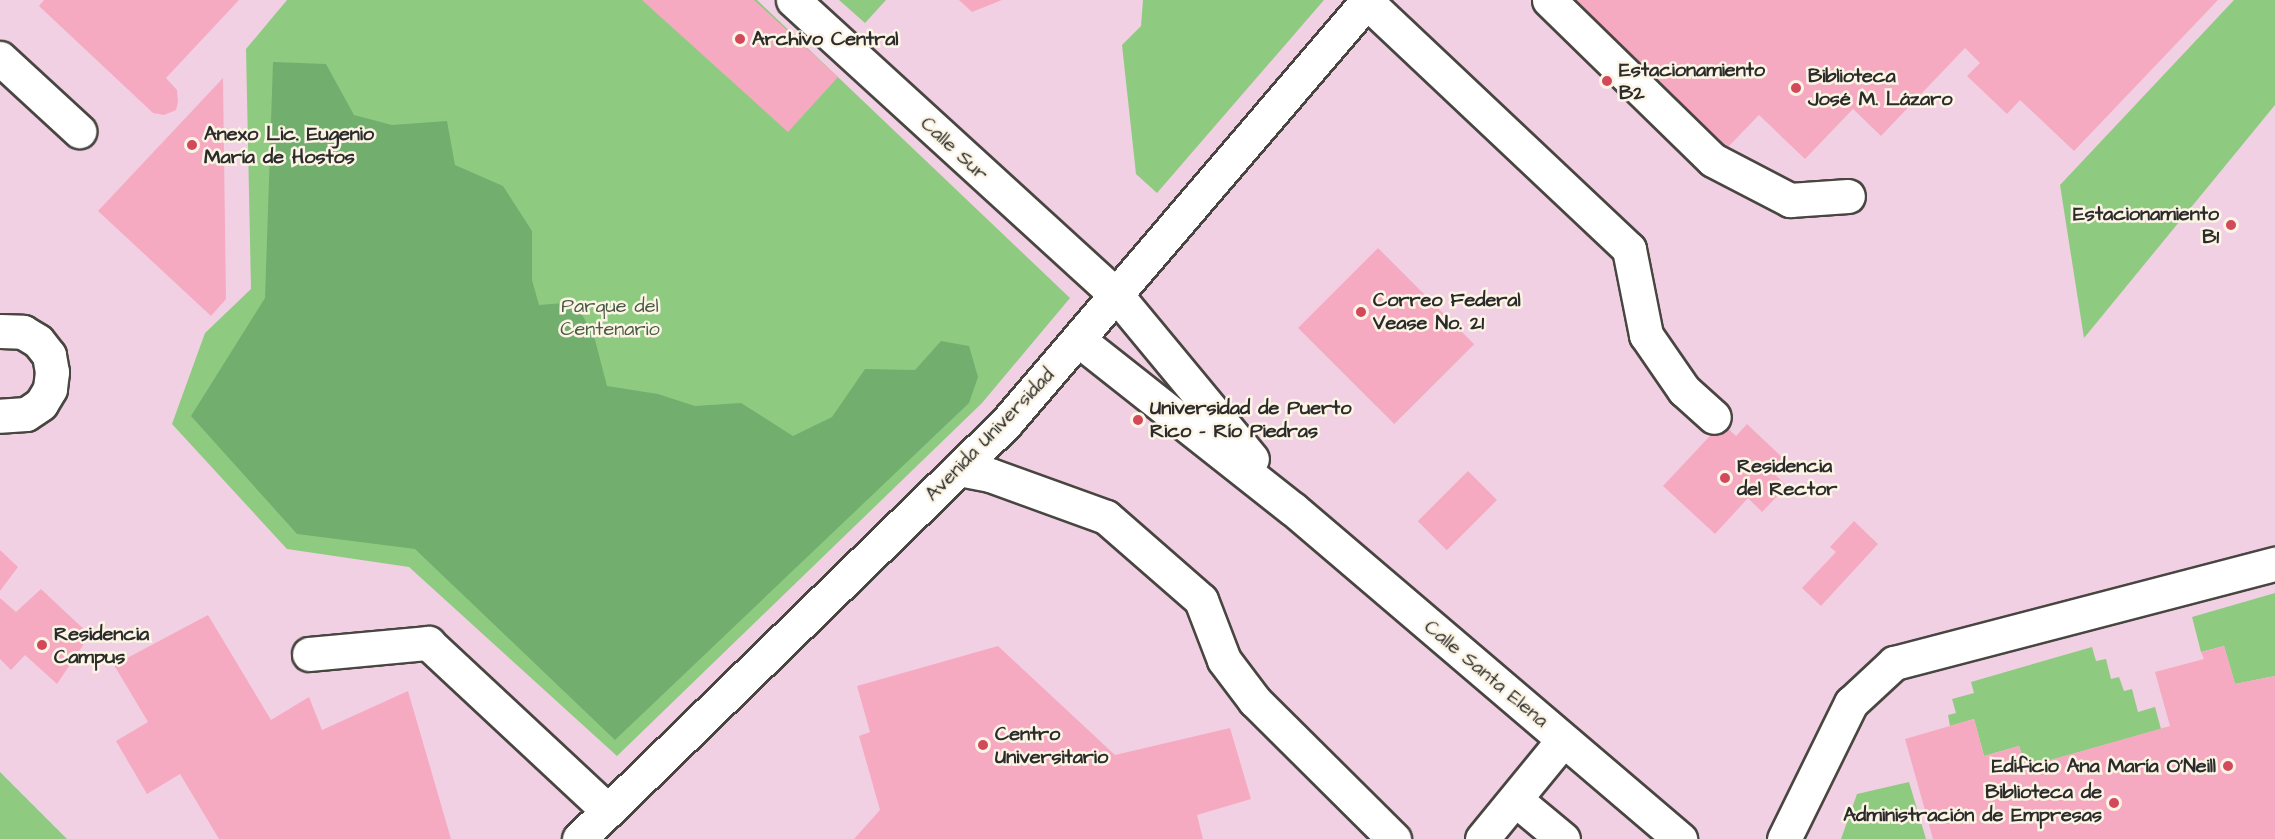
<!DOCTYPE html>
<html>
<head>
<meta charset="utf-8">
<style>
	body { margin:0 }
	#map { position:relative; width:2275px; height:839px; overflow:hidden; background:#f1debe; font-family:"Architects Daughter",sans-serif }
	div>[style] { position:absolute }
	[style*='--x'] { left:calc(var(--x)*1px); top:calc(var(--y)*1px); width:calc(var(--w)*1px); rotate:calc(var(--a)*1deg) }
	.built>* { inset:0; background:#f1d0e3; transform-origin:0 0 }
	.green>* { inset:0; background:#8ecb81 }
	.forest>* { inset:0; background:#72af6f }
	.building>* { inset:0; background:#f6aac2; transform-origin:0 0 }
	.roads { filter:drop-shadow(2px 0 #494641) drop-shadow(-2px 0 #494641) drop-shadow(0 2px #494641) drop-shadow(0 -2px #494641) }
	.minor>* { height:33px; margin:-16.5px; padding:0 16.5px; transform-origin:16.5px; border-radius:16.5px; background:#fff }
	.dots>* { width:16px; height:16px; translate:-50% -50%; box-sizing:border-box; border:3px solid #fcf5e5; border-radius:50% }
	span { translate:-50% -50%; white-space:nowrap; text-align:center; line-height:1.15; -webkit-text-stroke:5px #fcf5e5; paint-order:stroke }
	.poi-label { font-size:20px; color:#2b2b2b; font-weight:700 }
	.left { translate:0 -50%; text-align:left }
	.right { translate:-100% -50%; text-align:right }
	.street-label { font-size:20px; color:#2b2b2b }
	.park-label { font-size:20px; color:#495b45 }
</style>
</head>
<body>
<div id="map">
	<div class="built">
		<div style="left:0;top:0;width:2275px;height:839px"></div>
	</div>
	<div class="green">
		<div style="clip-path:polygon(287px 0,757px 0,1070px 298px,982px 403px,617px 756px,409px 567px,287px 549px,172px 424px,205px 333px,251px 289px,246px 49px)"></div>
		<div style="clip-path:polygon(839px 0,886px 0,865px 23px)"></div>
		<div style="clip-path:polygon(1143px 0,1324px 0,1157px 193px,1136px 174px,1122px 45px,1141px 26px)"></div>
		<div style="clip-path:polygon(2234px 0,2275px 0,2275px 105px,2084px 338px,2060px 185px)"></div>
		<div style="clip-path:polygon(2275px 593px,2275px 676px,2235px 684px,2224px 646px,2201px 652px,2192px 617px)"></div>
		<div style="clip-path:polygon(2092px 647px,2096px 661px,2106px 659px,2111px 679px,2119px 677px,2124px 691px,2132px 689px,2138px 712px,2155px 707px,2161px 729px,2026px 767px,2019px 746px,1984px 756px,1974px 719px,1950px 726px,1948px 715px,1956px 713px,1952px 699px,1974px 693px,1971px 682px)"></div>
		<div style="clip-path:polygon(0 772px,67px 839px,0 839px)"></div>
		<div style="clip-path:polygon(1909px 782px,1926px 839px,1841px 839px,1857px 794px)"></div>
	</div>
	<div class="forest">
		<div style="clip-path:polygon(273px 62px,326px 64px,354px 115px,392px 125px,447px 121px,455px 165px,503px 186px,532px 231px,532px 280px,539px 305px,575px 302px,594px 336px,607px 386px,658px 394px,695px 406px,741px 403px,793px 436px,832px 417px,865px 369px,915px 370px,941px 341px,969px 346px,978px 377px,969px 403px,615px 740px,415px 549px,297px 534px,191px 416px,265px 298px)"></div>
	</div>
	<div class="building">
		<div style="clip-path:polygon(44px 0,239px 0,166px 78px,177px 90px,178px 102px,176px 110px,164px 115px,153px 113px,39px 6px)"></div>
		<div style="clip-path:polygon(642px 0,754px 0,838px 77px,788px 132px)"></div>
		<div style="clip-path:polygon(959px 0,1002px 0,972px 12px)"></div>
		<div style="clip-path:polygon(1573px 0,2218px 0,2074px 151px,2020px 100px,2007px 114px,1967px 76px,1980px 63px,1965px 48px,1881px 136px,1853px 109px,1805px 159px,1759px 115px,1727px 148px)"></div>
		<div style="clip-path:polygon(223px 78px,226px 299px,211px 316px,98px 211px)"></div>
		<div style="left:1378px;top:248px;width:136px;height:113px;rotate:45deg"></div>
		<div style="clip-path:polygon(1722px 423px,1736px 436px,1747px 424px,1783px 458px,1771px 471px,1787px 486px,1762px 512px,1748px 498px,1715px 534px,1663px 486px)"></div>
		<div style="left:1468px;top:471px;width:41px;height:71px;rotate:45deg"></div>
		<div style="clip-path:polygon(1854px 521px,1878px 544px,1821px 606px,1802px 588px,1836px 552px,1830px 547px)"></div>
		<div style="clip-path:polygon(0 550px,18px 567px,0 591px)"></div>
		<div style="clip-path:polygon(41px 589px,90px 635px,57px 684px,25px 655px,11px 670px,0 659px,0 598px,16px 612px)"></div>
		<div style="clip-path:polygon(208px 615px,271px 720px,309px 697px,322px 730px,408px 691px,451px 839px,219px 839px,180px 774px,147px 794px,116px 741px,148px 722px,114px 665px)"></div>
		<div style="clip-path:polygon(998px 646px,1115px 755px,1230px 728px,1251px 799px,1197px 815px,1203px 839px,854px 839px,880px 810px,859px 736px,870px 732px,857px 686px)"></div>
		<div style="clip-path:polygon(2224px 646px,2235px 684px,2275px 676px,2275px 839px,1933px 839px,1905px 739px,1974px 719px,1984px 756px,2019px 746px,2026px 767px,2170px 726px,2155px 672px,2204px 659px,2201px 652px)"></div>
	</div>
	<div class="roads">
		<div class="minor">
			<div style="--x:793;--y:0;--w:440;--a:42.4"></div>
			<div style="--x:1118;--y:297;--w:210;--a:50.4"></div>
			<div style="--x:1549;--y:0;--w:229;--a:44.3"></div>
			<div style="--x:1713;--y:160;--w:87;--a:27.5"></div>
			<div style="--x:1790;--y:200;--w:58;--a:-3.9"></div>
			<div style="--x:1367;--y:2;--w:360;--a:43.3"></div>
			<div style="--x:1629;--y:249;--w:88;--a:78.8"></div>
			<div style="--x:1646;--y:335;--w:67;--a:55.4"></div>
			<div style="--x:1684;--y:390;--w:40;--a:42"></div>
			<div style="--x:0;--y:58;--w:108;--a:42.7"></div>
			<div style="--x:0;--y:331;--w:23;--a:2"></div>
			<div style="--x:23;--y:332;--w:17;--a:31"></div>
			<div style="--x:38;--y:341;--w:18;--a:52"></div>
			<div style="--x:49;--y:355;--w:17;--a:80"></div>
			<div style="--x:52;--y:372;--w:17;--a:97"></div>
			<div style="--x:50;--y:389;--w:17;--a:121"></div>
			<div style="--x:41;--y:404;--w:18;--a:146"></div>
			<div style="--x:26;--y:414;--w:26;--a:176"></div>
			<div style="--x:1080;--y:341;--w:271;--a:38.3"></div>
			<div style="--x:1293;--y:509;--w:509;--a:40.45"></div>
			<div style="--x:959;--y:469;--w:32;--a:11"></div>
			<div style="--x:990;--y:475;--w:123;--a:19.9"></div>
			<div style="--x:1106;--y:517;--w:126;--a:41.1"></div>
			<div style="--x:1201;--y:600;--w:64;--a:69"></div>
			<div style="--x:1224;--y:660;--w:51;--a:52.9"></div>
			<div style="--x:1255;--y:701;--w:196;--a:44.8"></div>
			<div style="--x:309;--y:654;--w:120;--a:-5.3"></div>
			<div style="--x:428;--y:643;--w:246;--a:43"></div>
			<div style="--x:1516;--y:800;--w:61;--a:39.7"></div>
			<div style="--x:579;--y:839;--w:596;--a:-44.25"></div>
			<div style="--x:1006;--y:423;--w:557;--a:-49.44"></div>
			<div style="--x:1482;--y:839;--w:128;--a:-50.7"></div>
			<div style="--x:1784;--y:839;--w:152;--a:-63.8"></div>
			<div style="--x:1851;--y:703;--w:59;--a:-42.9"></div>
			<div style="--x:1894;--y:663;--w:394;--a:-14.6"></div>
		</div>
	</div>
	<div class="dots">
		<div style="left:740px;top:39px;background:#d1495b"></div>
		<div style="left:1607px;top:81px;background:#d1495b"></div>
		<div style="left:1796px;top:88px;background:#d1495b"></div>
		<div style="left:192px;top:145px;background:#d1495b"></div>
		<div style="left:2231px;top:225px;background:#d1495b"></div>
		<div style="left:1361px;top:312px;background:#d1495b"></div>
		<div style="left:1138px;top:420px;background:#d1495b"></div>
		<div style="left:1725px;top:478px;background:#d1495b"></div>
		<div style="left:42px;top:645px;background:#d1495b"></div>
		<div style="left:983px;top:745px;background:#d1495b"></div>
		<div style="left:2228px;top:766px;background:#d1495b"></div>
		<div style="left:2114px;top:803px;background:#d1495b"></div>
	</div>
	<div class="poi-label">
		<span class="left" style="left:752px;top:39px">Archivo Central</span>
		<span class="left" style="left:1619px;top:82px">Estacionamiento<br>B2</span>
		<span class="left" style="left:1808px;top:88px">Biblioteca<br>José M. Lázaro</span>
		<span class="left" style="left:204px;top:146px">Anexo Lic. Eugenio<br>María de Hostos</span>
		<span class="right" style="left:2219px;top:226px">Estacionamiento<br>B1</span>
		<span class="left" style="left:1373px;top:312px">Correo Federal<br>Vease No. 21</span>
		<span class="left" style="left:1150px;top:420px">Universidad de Puerto<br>Rico - Río Piedras</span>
		<span class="left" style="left:1737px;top:478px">Residencia<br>del Rector</span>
		<span class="left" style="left:54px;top:646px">Residencia<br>Campus</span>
		<span class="left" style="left:995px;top:746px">Centro<br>Universitario</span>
		<span class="right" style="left:2216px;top:766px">Edificio Ana María O'Neill</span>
		<span class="right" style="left:2102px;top:804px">Biblioteca de<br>Administración de Empresas</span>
	</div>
	<div class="street-label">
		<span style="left:954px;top:149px;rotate:43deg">Calle Sur</span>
		<span style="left:990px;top:435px;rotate:-46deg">Avenida Universidad</span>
		<span style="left:1486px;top:674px;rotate:40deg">Calle Santa Elena</span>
	</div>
	<div class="park-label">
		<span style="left:610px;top:318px">Parque del<br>Centenario</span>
	</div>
</div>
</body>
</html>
